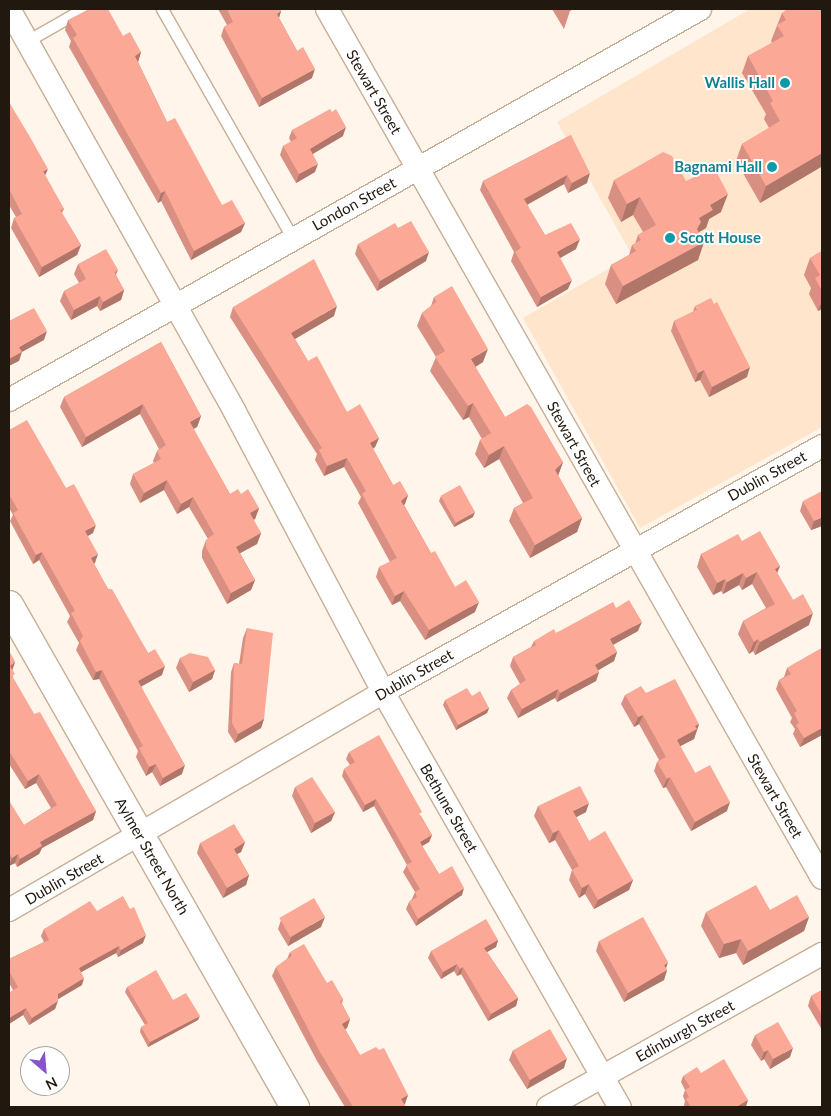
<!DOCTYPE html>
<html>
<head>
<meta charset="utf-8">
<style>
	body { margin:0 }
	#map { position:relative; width:831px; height:1116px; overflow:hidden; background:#fff5ea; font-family:Lato,sans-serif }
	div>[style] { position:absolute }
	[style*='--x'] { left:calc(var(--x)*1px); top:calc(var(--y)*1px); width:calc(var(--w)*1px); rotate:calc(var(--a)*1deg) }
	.built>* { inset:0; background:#ffe5cc }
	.roads { filter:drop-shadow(1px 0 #c7ae96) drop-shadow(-1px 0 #c7ae96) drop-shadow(0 1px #c7ae96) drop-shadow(0 -1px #c7ae96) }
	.lane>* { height:11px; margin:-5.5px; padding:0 5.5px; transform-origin:5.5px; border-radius:5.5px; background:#fff }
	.street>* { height:22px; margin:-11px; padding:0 11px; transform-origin:11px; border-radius:11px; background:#fff }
	.secondary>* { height:28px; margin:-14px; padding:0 14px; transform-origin:14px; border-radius:14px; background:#fff }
	.wall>* { inset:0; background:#d99082 }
	.shaded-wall>* { inset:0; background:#b0766a }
	.building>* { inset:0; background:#fca897; transform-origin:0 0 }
	.dots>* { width:14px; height:14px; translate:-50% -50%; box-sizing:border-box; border:2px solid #fff; border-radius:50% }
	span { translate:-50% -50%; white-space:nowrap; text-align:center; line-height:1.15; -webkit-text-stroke:4px #fff; paint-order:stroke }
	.culture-label { font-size:15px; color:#0d838f; font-weight:700 }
	.right { translate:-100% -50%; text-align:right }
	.left { translate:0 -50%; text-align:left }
	.street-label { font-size:15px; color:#21180f }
	.frame { position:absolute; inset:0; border:10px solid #21180f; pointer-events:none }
	.north { position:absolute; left:20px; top:1046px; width:50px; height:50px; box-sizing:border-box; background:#fff; border:1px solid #a6a39f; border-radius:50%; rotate:153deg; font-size:14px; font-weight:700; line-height:20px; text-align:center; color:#21180f }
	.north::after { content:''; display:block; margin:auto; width:18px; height:22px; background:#8554cd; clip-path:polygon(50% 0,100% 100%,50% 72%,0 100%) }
</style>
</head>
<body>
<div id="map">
	<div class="built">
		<div style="clip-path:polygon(750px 9px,805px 9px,822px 41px,822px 427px,640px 528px,523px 318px,632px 255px,557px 122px)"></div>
	</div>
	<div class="roads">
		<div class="lane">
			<div style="--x:162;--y:9;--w:265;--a:60.3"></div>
			<div style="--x:27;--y:41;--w:64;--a:-29.7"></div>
		</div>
		<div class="street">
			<div style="--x:9;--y:9;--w:462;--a:60.7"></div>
			<div style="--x:235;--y:412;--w:317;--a:62.1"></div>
			<div style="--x:383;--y:692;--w:478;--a:60.3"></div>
			<div style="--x:327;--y:9;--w:1000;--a:60.33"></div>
			<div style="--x:9;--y:400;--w:794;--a:-29.5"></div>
			<div style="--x:9;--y:910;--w:433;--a:-30.2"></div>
			<div style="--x:383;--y:692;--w:503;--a:-29.26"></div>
			<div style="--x:548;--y:1107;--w:314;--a:-29.2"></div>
		</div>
		<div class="secondary">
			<div style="--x:9;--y:605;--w:578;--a:60.33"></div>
		</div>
	</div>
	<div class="wall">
		<div style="clip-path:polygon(218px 9px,280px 9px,281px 11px,279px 18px,312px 78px,259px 107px,221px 36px,224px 27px,227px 25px)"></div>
		<div style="clip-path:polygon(552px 9px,574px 9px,570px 11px,564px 29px)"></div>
		<div style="clip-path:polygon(822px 9px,822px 168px,821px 167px,760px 203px,736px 161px,742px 144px,769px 128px,764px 119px,766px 114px,742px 73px,748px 56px,772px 43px,771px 41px,782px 13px)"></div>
		<div style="clip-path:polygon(68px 20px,123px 36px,141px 52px,138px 62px,167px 122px,222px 205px,245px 223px,241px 232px,191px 260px,161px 201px,158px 203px,69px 47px,71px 41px,65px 30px)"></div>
		<div style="clip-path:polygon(9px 102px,45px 176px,64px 209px,62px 213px,81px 245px,77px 255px,39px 277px,11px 228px,14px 218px,16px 217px,9px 205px)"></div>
		<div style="clip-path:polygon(292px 130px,343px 136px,313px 154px,315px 172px,296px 183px,280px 155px,283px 146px,291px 142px,289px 138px)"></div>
		<div style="clip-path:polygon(571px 135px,587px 183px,568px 193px,564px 184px,527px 205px,545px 235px,576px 249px,560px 258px,568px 289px,537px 307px,511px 261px,514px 252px,480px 190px,483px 181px)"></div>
		<div style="clip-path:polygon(614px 180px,686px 181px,721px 212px,709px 219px,706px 228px,699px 232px,704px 242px,698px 260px,616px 304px,605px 284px,611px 265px,629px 255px,632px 245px,635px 244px,638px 235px,643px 232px,633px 215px,621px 222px,608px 198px)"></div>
		<div style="clip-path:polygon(358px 244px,426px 261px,377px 291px,355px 254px)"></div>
		<div style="clip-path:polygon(822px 251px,822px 309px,818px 311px,809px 294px,811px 288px,804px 275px,810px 258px)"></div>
		<div style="clip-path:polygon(78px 264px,118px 270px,116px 275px,124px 290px,121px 300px,100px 311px,97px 306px,71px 320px,60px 301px,64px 291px,79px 283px,74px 274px)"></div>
		<div style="clip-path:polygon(434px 297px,483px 362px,475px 367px,505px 417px,563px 462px,558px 475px,582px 518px,577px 532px,530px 558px,509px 521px,514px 508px,523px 503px,499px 459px,484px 468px,475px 454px,480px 440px,482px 439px,469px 417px,463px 420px,430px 371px,436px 357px,417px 326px,422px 313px,431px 306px)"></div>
		<div style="clip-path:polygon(695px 306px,747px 377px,709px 397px,700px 380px,695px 382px,671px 331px,674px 321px,693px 312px)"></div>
		<div style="clip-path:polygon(233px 307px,334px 316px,295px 339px,308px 361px,347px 412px,379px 438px,375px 447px,373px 449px,393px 485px,408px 495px,404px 505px,431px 553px,455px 587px,475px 612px,425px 640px,400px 601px,392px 605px,376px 577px,379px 567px,390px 562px,358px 503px,361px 497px,344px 467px,324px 476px,315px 460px,317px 454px,230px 317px)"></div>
		<div style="clip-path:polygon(161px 342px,201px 416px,197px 427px,193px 429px,230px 494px,241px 494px,259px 508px,255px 519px,253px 520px,261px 533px,257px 544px,240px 553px,255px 580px,251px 590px,227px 604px,202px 558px,202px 551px,206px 540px,208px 539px,189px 507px,177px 514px,164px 490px,140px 503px,130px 484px,133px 474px,154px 463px,153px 461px,157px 451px,159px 449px,140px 414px,82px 447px,60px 407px,64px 397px)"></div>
		<div style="clip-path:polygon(9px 430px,66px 488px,93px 533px,88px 536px,95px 563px,94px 564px,108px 589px,162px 675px,141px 686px,182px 774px,160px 786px,152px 772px,146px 776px,136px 757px,138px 751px,99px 679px,93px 680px,76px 650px,79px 643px,67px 622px,70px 616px,39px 560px,33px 564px,10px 521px,13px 515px,9px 508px)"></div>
		<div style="clip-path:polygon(441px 496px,473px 517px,454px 527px,439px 501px)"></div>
		<div style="clip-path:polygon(803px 501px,822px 526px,811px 530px,800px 511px)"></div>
		<div style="clip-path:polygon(742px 541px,780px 566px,777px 573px,793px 600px,809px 625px,755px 655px,753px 651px,749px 654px,738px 634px,743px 621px,766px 608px,752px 584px,742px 590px,739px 585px,723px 594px,721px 591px,713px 595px,697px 567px,701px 554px)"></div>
		<div style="clip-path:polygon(616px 608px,638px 631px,613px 645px,617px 652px,614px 661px,598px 670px,599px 672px,596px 681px,557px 702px,555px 698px,518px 718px,507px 698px,511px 690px,520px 684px,510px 666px,513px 657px,531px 647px,534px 641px,556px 633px)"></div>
		<div style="clip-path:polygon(247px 628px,264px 719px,261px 728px,235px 743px,228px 732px,231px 672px,234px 663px,239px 664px,243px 638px)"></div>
		<div style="clip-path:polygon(822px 648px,822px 735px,800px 747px,793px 734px,795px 729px,790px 722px,792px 718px,776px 689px,779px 680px,784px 677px,787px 668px)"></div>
		<div style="clip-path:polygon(9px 651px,15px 662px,12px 670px,13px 678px,34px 714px,96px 811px,93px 820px,42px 848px,39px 854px,17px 867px,15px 863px,9px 866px,9px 802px,24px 825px,51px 808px,36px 783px,25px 789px,9px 764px)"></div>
		<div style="clip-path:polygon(180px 658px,215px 670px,212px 679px,189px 692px,176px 668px)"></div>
		<div style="clip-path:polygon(646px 693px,699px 724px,694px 739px,680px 746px,695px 773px,727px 811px,691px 831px,666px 787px,663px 788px,654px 771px,657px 762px,659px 760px,639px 724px,634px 727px,621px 704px,625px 695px)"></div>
		<div style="clip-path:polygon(472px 696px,489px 708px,487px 713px,456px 730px,443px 705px,445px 700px)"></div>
		<div style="clip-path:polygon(349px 752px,421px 816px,432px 835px,429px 842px,422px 846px,439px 874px,462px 895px,416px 926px,406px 909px,409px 902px,412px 899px,415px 892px,403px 872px,407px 865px,374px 806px,363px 812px,342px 776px,344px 769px,350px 765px,346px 759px)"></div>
		<div style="clip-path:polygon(295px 787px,335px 812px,331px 821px,311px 833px,292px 796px)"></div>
		<div style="clip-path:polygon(538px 806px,586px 812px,576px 817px,589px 841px,633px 880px,629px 890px,594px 909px,585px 894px,579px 898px,569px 880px,572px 870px,555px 840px,549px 843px,534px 816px)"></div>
		<div style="clip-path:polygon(245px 842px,241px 852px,237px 854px,249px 875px,246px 885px,223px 898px,197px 853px,200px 843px)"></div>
		<div style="clip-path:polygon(770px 910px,809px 917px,804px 931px,743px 965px,736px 953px,719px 958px,701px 926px,706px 912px)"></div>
		<div style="clip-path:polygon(97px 911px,143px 943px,118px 957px,116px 953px,81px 972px,82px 985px,58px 999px,55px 1009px,29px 1025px,23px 1015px,9px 1024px,9px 993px,13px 990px,9px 983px,9px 959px,44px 942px,41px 936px,44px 929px)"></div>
		<div style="clip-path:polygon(281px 920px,321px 927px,288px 946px,278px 929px)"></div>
		<div style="clip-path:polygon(498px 940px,496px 947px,487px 952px,518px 998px,516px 1006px,488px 1021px,461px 974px,457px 976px,454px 971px,441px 979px,428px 958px,431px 951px)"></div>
		<div style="clip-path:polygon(599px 941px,666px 968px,667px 970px,664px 980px,624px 1002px,596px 951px)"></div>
		<div style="clip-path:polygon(290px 952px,327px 983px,343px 999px,342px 1004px,350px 1019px,347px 1028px,345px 1029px,360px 1055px,408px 1095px,404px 1104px,406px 1107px,345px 1107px,317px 1061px,272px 976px,276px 967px,287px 959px)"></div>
		<div style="clip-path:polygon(127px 987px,173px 1000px,198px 1020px,148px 1047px,140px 1032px,141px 1027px,145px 1025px,125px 992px)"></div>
		<div style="clip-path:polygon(822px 990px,822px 1030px,808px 1006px,811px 996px)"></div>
		<div style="clip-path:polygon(755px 1035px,790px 1057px,770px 1069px,764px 1059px,761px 1061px,751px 1045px)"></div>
		<div style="clip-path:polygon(513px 1050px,564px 1068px,527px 1089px,509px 1060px)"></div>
		<div style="clip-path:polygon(701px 1073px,748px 1100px,746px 1106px,744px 1107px,685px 1107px,684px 1105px,685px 1101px,683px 1096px,685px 1090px,681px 1082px,683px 1076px)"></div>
	</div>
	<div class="shaded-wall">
		<div style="clip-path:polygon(281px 11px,278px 21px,277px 14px)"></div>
		<div style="clip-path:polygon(141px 52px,138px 62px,131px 66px,135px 56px)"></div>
		<div style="clip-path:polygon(315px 69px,312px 78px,259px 107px,262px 98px)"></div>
		<div style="clip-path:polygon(346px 127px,343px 136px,307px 157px,310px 149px)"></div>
		<div style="clip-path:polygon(822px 153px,822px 164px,821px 167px,760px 203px,766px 186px)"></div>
		<div style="clip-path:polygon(318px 164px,315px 172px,296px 183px,299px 174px)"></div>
		<div style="clip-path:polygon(48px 169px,44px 178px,43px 171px)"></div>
		<div style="clip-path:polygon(590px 173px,587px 183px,568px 193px,572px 183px)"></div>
		<div style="clip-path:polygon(567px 175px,564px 184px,521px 208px,524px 199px)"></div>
		<div style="clip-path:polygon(165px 191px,161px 201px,158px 203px,161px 193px)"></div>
		<div style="clip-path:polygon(728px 194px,721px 212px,709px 219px,706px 228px,692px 236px,699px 218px,710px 205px)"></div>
		<div style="clip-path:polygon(640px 197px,633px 215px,621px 222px,627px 204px)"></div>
		<div style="clip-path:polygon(245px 223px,241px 232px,191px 260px,194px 251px)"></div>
		<div style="clip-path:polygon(580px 239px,576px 249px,553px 262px,557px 252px)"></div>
		<div style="clip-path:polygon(704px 242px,698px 260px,616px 304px,623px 286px)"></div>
		<div style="clip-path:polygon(81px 245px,77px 255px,39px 277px,42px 267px)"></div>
		<div style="clip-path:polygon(429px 252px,426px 261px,377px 291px,380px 281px)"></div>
		<div style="clip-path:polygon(572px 280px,568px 289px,537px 307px,541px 297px)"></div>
		<div style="clip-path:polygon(124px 290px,121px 300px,100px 311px,103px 302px)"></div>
		<div style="clip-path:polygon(100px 296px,97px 306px,71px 320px,74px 310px)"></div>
		<div style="clip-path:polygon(822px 301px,822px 309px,818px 311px)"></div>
		<div style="clip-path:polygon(337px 306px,334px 316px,288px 343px,291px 333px)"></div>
		<div style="clip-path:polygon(47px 331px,44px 340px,22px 352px,19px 361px,9px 366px,9px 359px,19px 347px)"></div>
		<div style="clip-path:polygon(488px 349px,483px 362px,466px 373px,471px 359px)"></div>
		<div style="clip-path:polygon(750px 367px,747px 377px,709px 397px,712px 387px)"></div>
		<div style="clip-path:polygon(704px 370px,700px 380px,695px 382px,698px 373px)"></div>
		<div style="clip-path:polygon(473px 403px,469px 417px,463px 420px,468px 406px)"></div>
		<div style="clip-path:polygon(143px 404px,140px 414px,82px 447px,86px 437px)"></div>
		<div style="clip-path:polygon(201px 416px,197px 427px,186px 433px,190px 422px)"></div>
		<div style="clip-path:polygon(379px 438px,375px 447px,366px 452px,370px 443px)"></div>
		<div style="clip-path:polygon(504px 446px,499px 459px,484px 468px,489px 455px)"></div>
		<div style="clip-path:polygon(347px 458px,344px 467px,324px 476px,327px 466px)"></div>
		<div style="clip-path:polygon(563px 462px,558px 476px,555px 470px)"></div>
		<div style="clip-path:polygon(167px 480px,164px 490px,140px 503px,144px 493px)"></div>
		<div style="clip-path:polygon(408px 495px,405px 504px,398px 510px,401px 501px)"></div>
		<div style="clip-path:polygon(193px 497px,189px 507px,177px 514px,181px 504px)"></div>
		<div style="clip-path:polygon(259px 508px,255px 519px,246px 524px,250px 513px)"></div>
		<div style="clip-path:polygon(475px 512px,473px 517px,454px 527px,456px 523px)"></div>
		<div style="clip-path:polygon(822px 517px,822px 526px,811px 530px,814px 521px)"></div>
		<div style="clip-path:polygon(582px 518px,577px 532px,530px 558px,535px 545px)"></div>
		<div style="clip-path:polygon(96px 525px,93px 533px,82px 539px,85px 531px)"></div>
		<div style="clip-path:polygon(261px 533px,257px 544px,233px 557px,236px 547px)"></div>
		<div style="clip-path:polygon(42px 552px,39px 560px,33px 564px,36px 555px)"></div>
		<div style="clip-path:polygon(98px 554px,95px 563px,88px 567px,91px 558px)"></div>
		<div style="clip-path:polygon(780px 566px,775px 578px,775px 569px)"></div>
		<div style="clip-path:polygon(757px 572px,752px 584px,742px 590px,746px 578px)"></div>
		<div style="clip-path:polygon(743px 573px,739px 585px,723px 594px,727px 582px)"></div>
		<div style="clip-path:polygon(725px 579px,721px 591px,713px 595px,717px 583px)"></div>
		<div style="clip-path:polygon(255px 580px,251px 590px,227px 604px,231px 593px)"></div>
		<div style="clip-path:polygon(404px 591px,400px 601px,392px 605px,395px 596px)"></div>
		<div style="clip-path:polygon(479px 602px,475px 612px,425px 640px,429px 630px)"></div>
		<div style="clip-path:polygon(813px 613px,809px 625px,755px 655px,760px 642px)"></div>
		<div style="clip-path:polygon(642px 622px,638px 631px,607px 648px,610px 639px)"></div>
		<div style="clip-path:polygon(758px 639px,753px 651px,749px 654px,754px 642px)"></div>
		<div style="clip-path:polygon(617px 652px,614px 661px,592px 674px,595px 665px)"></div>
		<div style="clip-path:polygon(15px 662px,12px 671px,10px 666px)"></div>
		<div style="clip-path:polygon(165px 666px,162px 675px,135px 690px,138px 681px)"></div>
		<div style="clip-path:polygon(102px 670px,99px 679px,93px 680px,96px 672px)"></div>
		<div style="clip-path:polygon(215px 670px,212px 679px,189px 692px,193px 682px)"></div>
		<div style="clip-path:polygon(599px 672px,596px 681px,557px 702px,560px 693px)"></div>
		<div style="clip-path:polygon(558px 689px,555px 698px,518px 718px,522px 709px)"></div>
		<div style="clip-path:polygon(489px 708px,487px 713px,456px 730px,458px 725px)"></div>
		<div style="clip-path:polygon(643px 715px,639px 724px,634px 727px,638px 717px)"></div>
		<div style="clip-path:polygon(264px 719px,261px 728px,235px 743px,238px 734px)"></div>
		<div style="clip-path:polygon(699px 724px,694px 739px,673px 750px,677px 740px,695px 726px)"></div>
		<div style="clip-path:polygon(822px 728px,822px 735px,800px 747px,804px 738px)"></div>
		<div style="clip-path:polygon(156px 764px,152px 772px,146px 776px,149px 767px)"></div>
		<div style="clip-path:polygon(185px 765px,182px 774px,160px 786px,163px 778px)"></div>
		<div style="clip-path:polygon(39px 774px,36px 783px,25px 789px,28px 781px)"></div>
		<div style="clip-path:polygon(670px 777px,666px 787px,663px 788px,667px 779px)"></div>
		<div style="clip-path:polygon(376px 799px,374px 806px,363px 812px,365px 805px)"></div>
		<div style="clip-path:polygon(730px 802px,727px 811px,691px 831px,695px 822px)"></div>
		<div style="clip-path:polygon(589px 803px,586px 812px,569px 821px,573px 811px)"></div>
		<div style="clip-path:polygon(96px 811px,93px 820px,42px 848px,39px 854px,17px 867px,20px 859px,40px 842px)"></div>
		<div style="clip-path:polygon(335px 812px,331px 821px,311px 833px,315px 823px)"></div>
		<div style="clip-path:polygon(559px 830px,555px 840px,549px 843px,553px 833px)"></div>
		<div style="clip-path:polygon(432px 835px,429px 842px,417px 849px,420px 842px)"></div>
		<div style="clip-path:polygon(245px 842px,241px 852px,230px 858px,234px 849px)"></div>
		<div style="clip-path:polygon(18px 854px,15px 863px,9px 866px,12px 858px)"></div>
		<div style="clip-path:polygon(249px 875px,246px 885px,223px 898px,227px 888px)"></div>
		<div style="clip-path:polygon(633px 880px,629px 890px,594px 909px,598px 900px)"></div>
		<div style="clip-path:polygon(589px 884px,585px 894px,579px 898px,582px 888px)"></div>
		<div style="clip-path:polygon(464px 888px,462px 895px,416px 926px,418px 919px)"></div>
		<div style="clip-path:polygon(325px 917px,321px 927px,288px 946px,291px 937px)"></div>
		<div style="clip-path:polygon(809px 917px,804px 931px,743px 965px,748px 951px)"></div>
		<div style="clip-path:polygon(146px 935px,143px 943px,118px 957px,121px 950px)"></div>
		<div style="clip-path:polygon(741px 939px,736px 953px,719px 958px,724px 944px)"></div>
		<div style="clip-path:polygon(498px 940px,496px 947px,482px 955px,484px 948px)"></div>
		<div style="clip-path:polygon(119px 946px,116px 953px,76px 975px,79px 968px)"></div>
		<div style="clip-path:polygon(668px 962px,665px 972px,667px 970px,664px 980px,624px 1002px,628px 993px)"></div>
		<div style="clip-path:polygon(457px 964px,454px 971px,441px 979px,443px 972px)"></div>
		<div style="clip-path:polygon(463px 967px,461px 974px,457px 976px,460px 969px)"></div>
		<div style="clip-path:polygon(84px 978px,82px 985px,55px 1001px,58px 994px)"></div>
		<div style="clip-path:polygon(518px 998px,516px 1006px,488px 1021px,491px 1014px)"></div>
		<div style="clip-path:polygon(58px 1001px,55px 1009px,29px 1025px,32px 1018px)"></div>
		<div style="clip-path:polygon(26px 1008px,23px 1015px,9px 1024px,9px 1018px)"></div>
		<div style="clip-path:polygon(200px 1016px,198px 1020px,148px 1047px,150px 1042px)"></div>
		<div style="clip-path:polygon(350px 1019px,347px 1028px,339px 1033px,342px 1024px)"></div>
		<div style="clip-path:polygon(793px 1048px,790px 1057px,770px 1069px,773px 1059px)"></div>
		<div style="clip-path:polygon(768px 1050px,764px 1059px,761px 1061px,764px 1052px)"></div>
		<div style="clip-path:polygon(567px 1058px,564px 1068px,527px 1089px,530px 1080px)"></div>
		<div style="clip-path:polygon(408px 1095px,405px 1104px,399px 1107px,401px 1099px)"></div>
		<div style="clip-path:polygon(748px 1100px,746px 1106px,744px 1107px,736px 1107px)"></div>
	</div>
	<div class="building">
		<div style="clip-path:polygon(89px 9px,108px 9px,123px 36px,130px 32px,141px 52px,135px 56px,167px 122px,175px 118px,222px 205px,232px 200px,245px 223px,194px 251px,165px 191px,161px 193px,73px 38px,77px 35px,68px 20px)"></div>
		<div style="clip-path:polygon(227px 9px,280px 9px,281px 11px,277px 14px,297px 51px,303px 47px,315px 69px,262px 98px,224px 27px,233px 22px)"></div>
		<div style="clip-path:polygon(787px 9px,822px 9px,822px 153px,766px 186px,742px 144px,780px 121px,770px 103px,773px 101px,748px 56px,784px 36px,777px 25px,786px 20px,782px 13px)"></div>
		<div style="clip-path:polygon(9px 102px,30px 137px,48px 169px,43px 171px,64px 209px,60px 210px,81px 245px,42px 267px,14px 218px,22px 214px,9px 189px)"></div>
		<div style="clip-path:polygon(330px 109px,332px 112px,336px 109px,346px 127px,310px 149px,318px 164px,299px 174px,283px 146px,297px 138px,292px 130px)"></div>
		<div style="clip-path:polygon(571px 135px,590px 173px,572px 183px,567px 175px,524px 199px,545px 235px,571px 223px,580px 239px,557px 252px,572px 280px,541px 297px,515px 252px,521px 248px,483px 181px)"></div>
		<div style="clip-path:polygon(663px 152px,672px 156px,686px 181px,706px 171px,717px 173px,728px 194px,710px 205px,713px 210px,699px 218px,701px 222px,697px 229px,704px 242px,623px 286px,611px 265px,636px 251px,632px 245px,641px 240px,638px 235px,656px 225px,640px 197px,627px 204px,614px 180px)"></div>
		<div style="clip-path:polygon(411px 221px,429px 252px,380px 281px,358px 244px,395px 223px,398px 228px)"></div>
		<div style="clip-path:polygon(106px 249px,118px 270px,114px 272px,124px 290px,103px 302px,100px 296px,74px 310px,64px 291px,86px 279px,78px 264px)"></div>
		<div style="clip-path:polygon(822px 251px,822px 291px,815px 278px,820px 275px,810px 258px)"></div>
		<div style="clip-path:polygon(314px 259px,337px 306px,291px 333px,308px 361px,317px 356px,347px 412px,360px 404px,379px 438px,370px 443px,393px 485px,400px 481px,408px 495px,401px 501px,431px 553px,435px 551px,455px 587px,466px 580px,479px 602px,429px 630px,404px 591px,395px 596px,379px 567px,397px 558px,362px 494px,366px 491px,347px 458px,327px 466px,319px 450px,322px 448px,233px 307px)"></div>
		<div style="clip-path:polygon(452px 286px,488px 349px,471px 359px,505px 417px,527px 404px,531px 407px,563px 462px,555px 470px,582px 518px,535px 545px,514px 508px,533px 498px,504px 446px,489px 455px,480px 440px,491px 433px,473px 403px,468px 406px,435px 357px,445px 351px,422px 313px,437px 301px,434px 297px)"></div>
		<div style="clip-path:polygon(711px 298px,714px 304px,717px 302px,750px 367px,712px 387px,704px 370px,698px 373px,674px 321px,698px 309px,695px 306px)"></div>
		<div style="clip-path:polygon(34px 308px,47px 331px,19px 347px,22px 352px,9px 359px,9px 321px)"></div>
		<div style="clip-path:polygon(161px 342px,201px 416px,190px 422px,230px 494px,238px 489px,241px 494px,248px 489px,259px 508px,250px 513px,261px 533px,236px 547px,255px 580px,231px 593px,206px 547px,206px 540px,214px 534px,193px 497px,181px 504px,167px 480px,144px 493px,133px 474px,161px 459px,157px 451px,166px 445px,143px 404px,86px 437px,64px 397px)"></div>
		<div style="clip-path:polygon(27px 420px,66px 488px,74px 484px,96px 525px,85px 531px,98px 554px,91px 558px,108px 589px,112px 589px,148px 653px,155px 649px,165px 666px,138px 681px,185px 765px,163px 778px,156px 764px,149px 767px,139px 748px,143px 746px,102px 670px,96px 672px,80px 641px,83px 636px,71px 613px,75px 611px,42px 552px,36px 555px,13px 513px,18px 510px,9px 494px,9px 430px)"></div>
		<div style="left:460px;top:485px;width:31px;height:22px;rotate:61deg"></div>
		<div style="clip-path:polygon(822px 491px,822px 517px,814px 521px,803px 501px)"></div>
		<div style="clip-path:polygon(760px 531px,780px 566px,775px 569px,793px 600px,803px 594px,813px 613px,760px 642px,758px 639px,754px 642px,743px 621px,775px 604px,757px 572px,746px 578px,743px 573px,727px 582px,725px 579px,717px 583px,701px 554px,738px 534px,742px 541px)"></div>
		<div style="clip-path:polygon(629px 600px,642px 622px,610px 639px,617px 652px,595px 665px,599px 672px,560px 693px,558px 689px,522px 709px,511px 690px,526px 680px,513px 657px,536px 645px,534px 641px,554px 629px,556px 633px,613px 602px,616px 608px)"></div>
		<div style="clip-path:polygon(247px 628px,273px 633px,264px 719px,238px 734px,232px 723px,234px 663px,242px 664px)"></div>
		<div style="clip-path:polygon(822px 648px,822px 728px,804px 738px,796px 725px,799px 723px,794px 713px,797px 711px,779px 680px,791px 674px,787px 668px)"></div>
		<div style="clip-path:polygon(9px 651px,15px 662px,10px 666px,15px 674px,12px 676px,34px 714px,40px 712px,96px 811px,40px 842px,42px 846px,20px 859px,18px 854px,12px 858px,9px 852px,9px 802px,10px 802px,24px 825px,57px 805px,39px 774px,28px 781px,9px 751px)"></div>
		<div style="clip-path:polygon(190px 653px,208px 657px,215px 670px,193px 682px,180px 658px)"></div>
		<div style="clip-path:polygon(675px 679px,699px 724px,695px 726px,697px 729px,677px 740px,695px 773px,710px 765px,730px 802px,695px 822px,670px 777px,667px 779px,657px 762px,666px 757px,643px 715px,638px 717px,625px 695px,641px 686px,646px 693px)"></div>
		<div style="clip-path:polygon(467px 688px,472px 696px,480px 691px,489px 708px,458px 725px,445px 700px)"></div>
		<div style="clip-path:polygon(379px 735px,422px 812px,419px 814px,432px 835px,420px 842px,439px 874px,452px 866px,464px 888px,418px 919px,409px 902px,417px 897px,415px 892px,420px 889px,406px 865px,412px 862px,376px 799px,365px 805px,344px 769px,355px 762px,349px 752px)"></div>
		<div style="clip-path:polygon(312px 777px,335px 812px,315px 823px,295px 787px)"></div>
		<div style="clip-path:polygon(580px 786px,589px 803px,573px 811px,589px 841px,605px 831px,633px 880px,598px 900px,589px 884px,582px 888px,572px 870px,579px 866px,559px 830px,553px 833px,538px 806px)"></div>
		<div style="clip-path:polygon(234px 824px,245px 842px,234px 849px,249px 875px,227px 888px,200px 843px)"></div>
		<div style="clip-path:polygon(756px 885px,770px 910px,797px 895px,809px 917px,748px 951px,741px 939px,724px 944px,706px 912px)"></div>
		<div style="clip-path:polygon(123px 896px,130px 909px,134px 907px,146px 935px,121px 950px,119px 946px,79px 968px,84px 978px,58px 994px,58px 1001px,32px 1018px,26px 1008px,9px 1018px,9px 993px,18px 987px,9px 971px,9px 959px,49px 940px,44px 929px,90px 901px,97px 911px)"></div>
		<div style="left:314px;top:898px;width:22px;height:40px;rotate:60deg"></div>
		<div style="clip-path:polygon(643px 917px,668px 962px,664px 965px,667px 970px,628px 993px,599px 941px)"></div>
		<div style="clip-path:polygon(486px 919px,498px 940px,484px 948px,518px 998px,491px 1014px,463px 967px,460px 969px,457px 964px,443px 972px,431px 951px)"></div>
		<div style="clip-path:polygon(304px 944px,327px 983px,332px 980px,343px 999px,340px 1001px,350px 1019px,342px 1024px,360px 1055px,376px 1047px,379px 1050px,384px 1048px,408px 1095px,401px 1099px,406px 1107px,353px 1107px,320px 1052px,276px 967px,292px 956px,290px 952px)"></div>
		<div style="clip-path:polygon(156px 970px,173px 1000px,186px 993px,200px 1016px,150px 1042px,141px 1027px,148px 1023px,127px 987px)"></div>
		<div style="clip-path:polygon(822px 990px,822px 1015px,811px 996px)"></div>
		<div style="clip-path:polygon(778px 1022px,793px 1048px,773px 1059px,768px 1050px,764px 1052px,755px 1035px)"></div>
		<div style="left:550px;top:1029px;width:34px;height:43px;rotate:60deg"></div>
		<div style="clip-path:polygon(724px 1059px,748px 1100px,736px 1107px,691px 1107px,686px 1099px,689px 1097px,685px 1090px,690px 1087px,683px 1076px,697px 1067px,701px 1073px)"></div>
	</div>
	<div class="dots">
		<div style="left:785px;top:83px;background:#0f9aa8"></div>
		<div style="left:772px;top:167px;background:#0f9aa8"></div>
		<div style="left:670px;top:238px;background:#0f9aa8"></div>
	</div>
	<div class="culture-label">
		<span class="right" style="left:775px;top:83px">Wallis Hall</span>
		<span class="right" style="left:762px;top:167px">Bagnami Hall</span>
		<span class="left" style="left:680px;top:238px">Scott House</span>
	</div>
	<div class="street-label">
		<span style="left:374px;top:92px;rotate:60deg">Stewart Street</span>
		<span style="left:354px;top:204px;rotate:-29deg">London Street</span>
		<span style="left:574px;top:444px;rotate:61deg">Stewart Street</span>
		<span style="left:767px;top:476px;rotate:-29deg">Dublin Street</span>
		<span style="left:414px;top:675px;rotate:-30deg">Dublin Street</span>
		<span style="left:775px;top:796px;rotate:60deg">Stewart Street</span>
		<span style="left:449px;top:808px;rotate:60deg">Bethune Street</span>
		<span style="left:152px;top:856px;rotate:60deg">Aylmer Street North</span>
		<span style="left:64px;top:879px;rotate:-30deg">Dublin Street</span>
		<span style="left:685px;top:1031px;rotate:-29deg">Edinburgh Street</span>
	</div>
	<div class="frame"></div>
	<div class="north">N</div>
</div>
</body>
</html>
